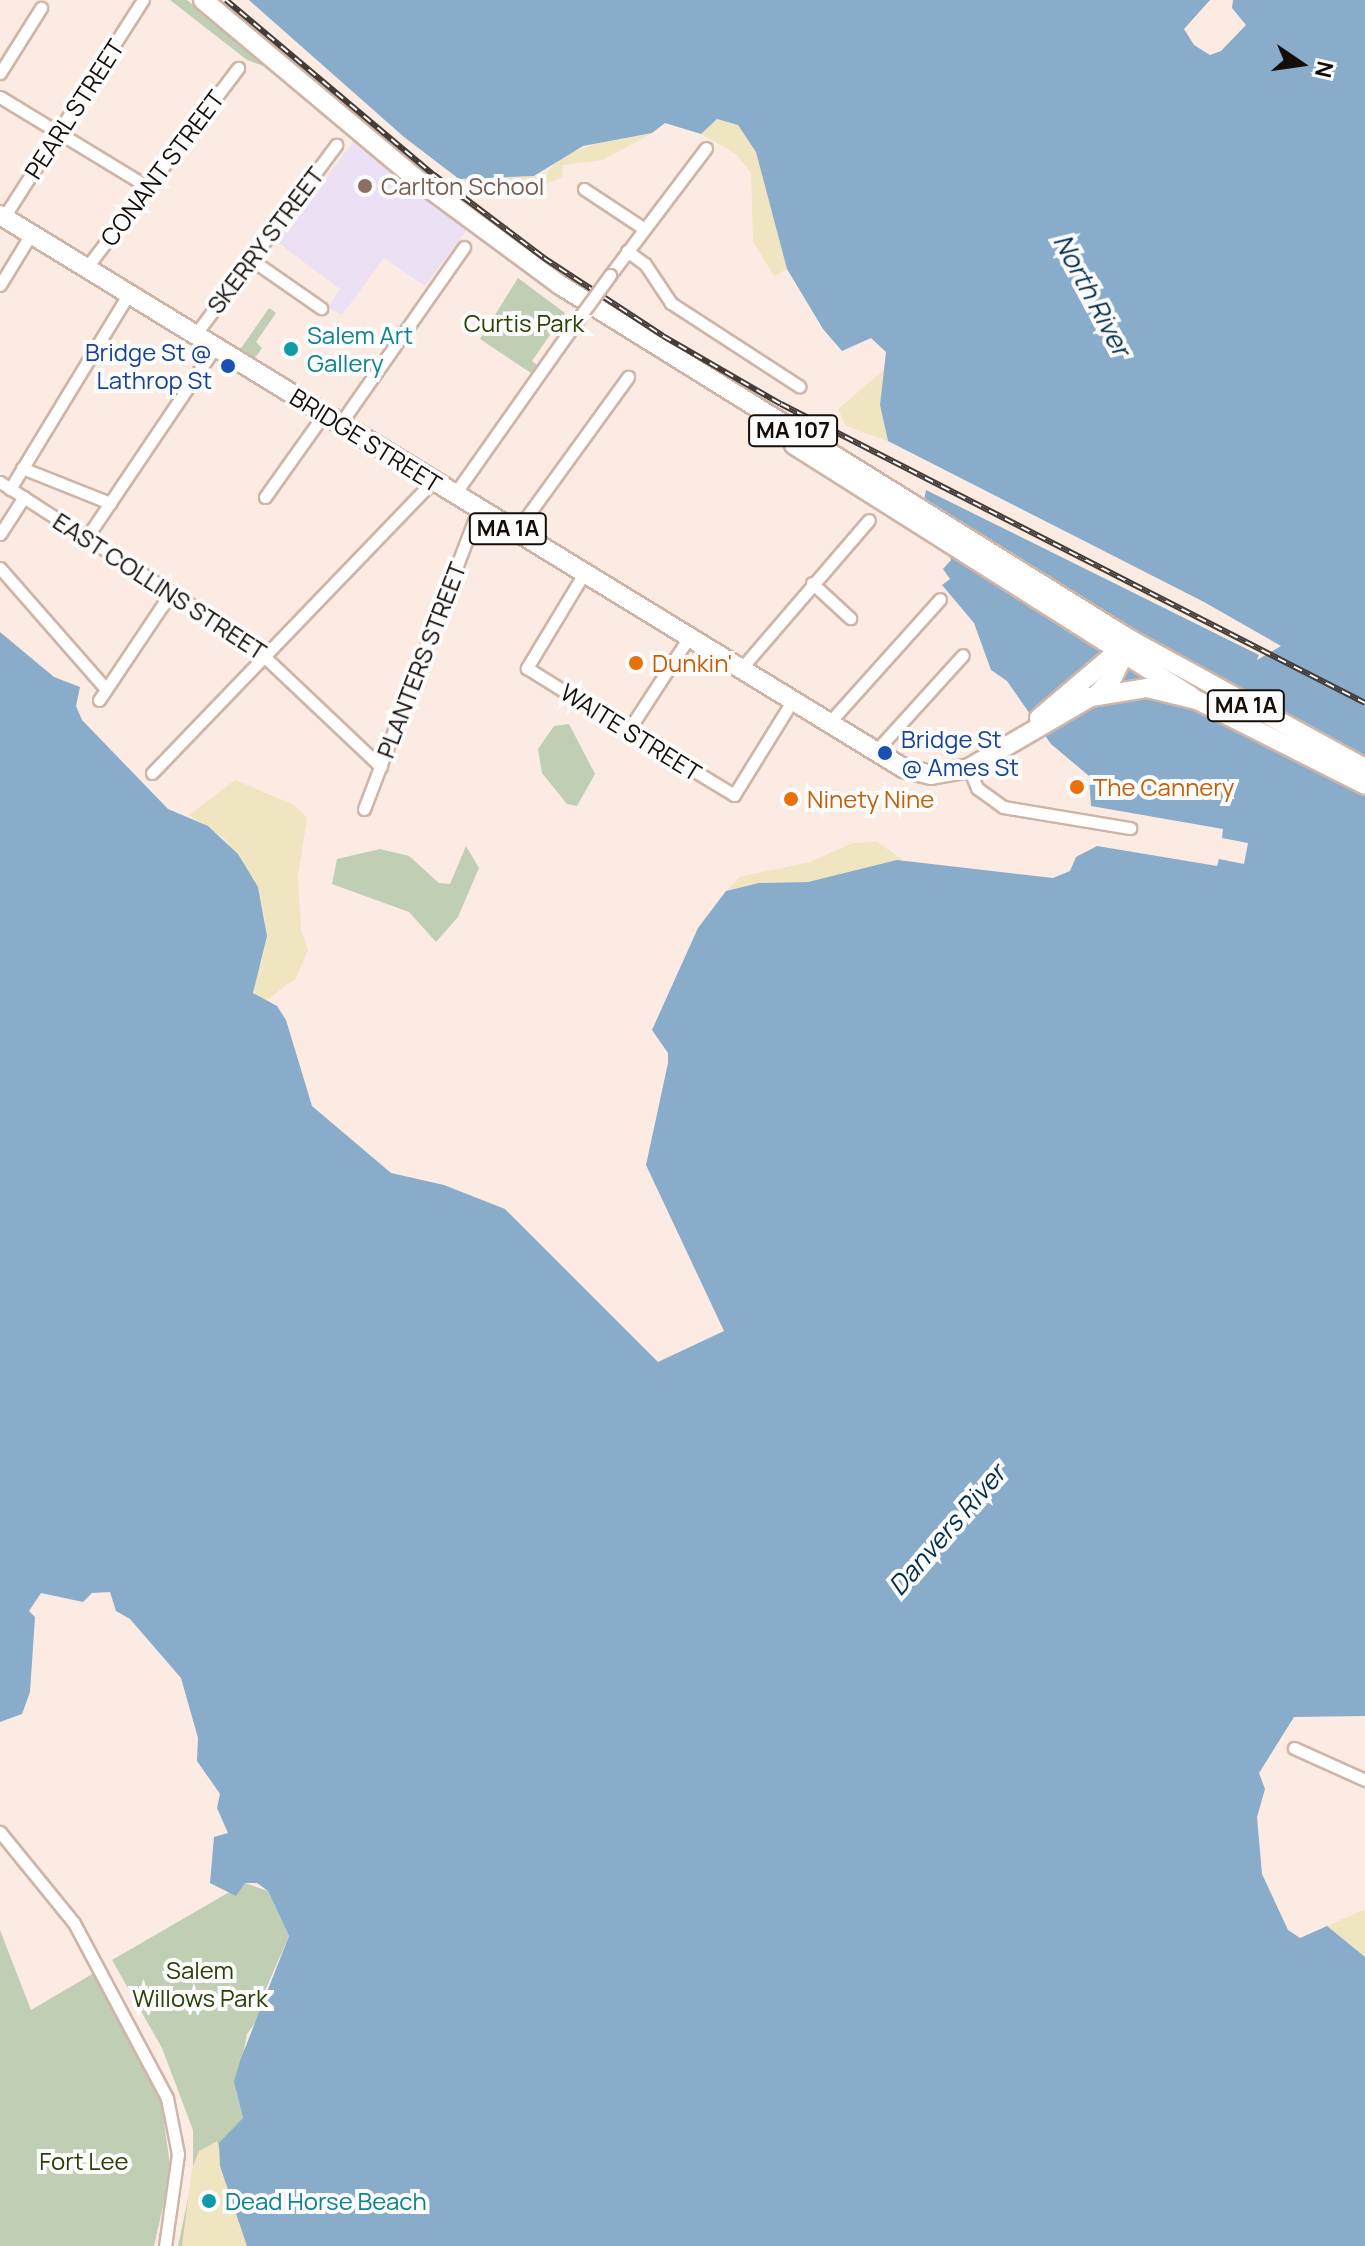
<!DOCTYPE html>
<html>
<head>
<meta charset="utf-8">
<style>
	body { margin:0 }
	#map { position:relative; width:1365px; height:2246px; overflow:hidden; background:#fbebe3; font-family:Manrope,sans-serif }
	div>[style] { position:absolute }
	[style*='--x'] { left:calc(var(--x)*1px); top:calc(var(--y)*1px); width:calc(var(--w)*1px); rotate:calc(var(--a)*1deg) }
	.education>* { inset:0; background:#ece0f4 }
	.green>* { inset:0; background:#c0ceb4 }
	.sand>* { inset:0; background:#efe5c0 }
	.water>* { inset:0; background:#89accb }
	.roads { filter:drop-shadow(2px 0 #ceb5a8) drop-shadow(-2px 0 #ceb5a8) drop-shadow(0 2px #ceb5a8) drop-shadow(0 -2px #ceb5a8) }
	.minor>* { height:11px; margin:-5.5px; padding:0 5.5px; transform-origin:5.5px; border-radius:5.5px; background:#fff }
	.primary>* { height:18px; margin:-9px; padding:0 9px; transform-origin:9px; border-radius:9px; background:#fff }
	.trunk>* { height:18px; margin:-9px; padding:0 9px; transform-origin:9px; border-radius:9px; background:#fff }
	.rail>* { height:6px; margin-top:-3px; transform-origin:0; background:repeating-linear-gradient(90deg,#fcfcfc 0 9px,#463c37 0 18px); box-sizing:border-box; border-block:2px solid #463c37 }
	.bridges { filter:drop-shadow(2px 0 #ceb5a8) drop-shadow(-2px 0 #ceb5a8) drop-shadow(0 2px #ceb5a8) drop-shadow(0 -2px #ceb5a8) }
	.minor-bridge>* { height:11px; margin:-5.5px; padding:0 5.5px; transform-origin:5.5px; border-radius:5.5px; background:#fff }
	.dots>* { width:22px; height:22px; translate:-50% -50%; box-sizing:border-box; border:4px solid #fcfcfc; border-radius:50% }
	span { translate:-50% -50%; white-space:nowrap; text-align:center; line-height:1.15; -webkit-text-stroke:8px #fcfcfc; paint-order:stroke }
	.shield-label span { padding:2px 6px; background:#fcfcfc; border:2px solid; border-radius:6px; -webkit-text-stroke-width:0 }
	.shield-label { font-size:22px; color:#150d08; font-weight:700 }
	.street-label { font-size:24px; color:#150d08 }
	.education-label { font-size:24px; color:#785e54 }
	.left { translate:0 -50%; text-align:left }
	.park-label { font-size:24px; color:#284105 }
	.culture-label { font-size:24px; color:#0d838f }
	.transit-label { font-size:24px; color:#164399 }
	.right { translate:-100% -50%; text-align:right }
	.food-label { font-size:24px; color:#c56008 }
	.water-label { font-size:26px; color:#022f4d; font-style:italic }
	.north { position:absolute; left:1261px; top:24px; width:80px; height:80px; -webkit-text-stroke:6px #fcfcfc; paint-order:stroke; rotate:103deg; font-size:22px; font-weight:700; line-height:32px; text-align:center; color:#150d08 }
	.north::after { content:''; display:block; margin:auto; width:28px; height:36px; background:#150d08; clip-path:polygon(50% 0,100% 100%,50% 72%,0 100%) }
</style>
</head>
<body>
<div id="map">
	<div class="education">
		<div style="clip-path:polygon(354px 141px,467px 230px,425px 286px,384px 258px,342px 315px,328px 307px,340px 289px,277px 242px)"></div>
	</div>
	<div class="green">
		<div style="clip-path:polygon(170px 0,187px 0,266px 67px,247px 60px)"></div>
		<div style="clip-path:polygon(518px 278px,565px 313px,532px 361px,542px 369px,537px 377px,480px 339px)"></div>
		<div style="clip-path:polygon(269px 308px,276px 313px,256px 342px,262px 348px,254px 359px,239px 351px)"></div>
		<div style="clip-path:polygon(569px 724px,595px 774px,577px 806px,567px 804px,542px 773px,538px 749px,554px 726px)"></div>
		<div style="clip-path:polygon(466px 846px,479px 868px,458px 917px,436px 942px,409px 912px,332px 884px,337px 859px,380px 849px,409px 856px,439px 883px,450px 884px)"></div>
		<div style="clip-path:polygon(245px 1883px,268px 1891px,289px 1936px,264px 1993px,262px 2013px,247px 2034px,236px 2091px,243px 2118px,229px 2138px,220px 2166px,247px 2246px,178px 2246px,193px 2175px,193px 2130px,162px 2048px,112px 1960px)"></div>
		<div style="clip-path:polygon(0 1930px,31px 2010px,94px 1973px,160px 2095px,171px 2171px,154px 2246px,0 2246px)"></div>
	</div>
	<div class="sand">
		<div style="clip-path:polygon(717px 119px,738px 125px,756px 152px,787px 269px,774px 276px,753px 241px,751px 173px,736px 154px,701px 134px)"></div>
		<div style="clip-path:polygon(638px 132px,652px 133px,603px 160px,563px 165px,562px 177px,535px 189px,467px 187px,459px 179px,534px 176px,547px 172px,566px 153px)"></div>
		<div style="clip-path:polygon(886px 368px,880px 405px,888px 441px,846px 426px,838px 409px)"></div>
		<div style="clip-path:polygon(235px 780px,294px 805px,307px 818px,298px 876px,301px 930px,308px 950px,296px 978px,267px 1000px,257px 998px,252px 983px,262px 961px,265px 920px,258px 887px,225px 839px,189px 815px)"></div>
		<div style="clip-path:polygon(877px 842px,903px 860px,808px 882px,759px 883px,726px 891px,739px 877px,810px 862px,853px 843px)"></div>
		<div style="clip-path:polygon(1365px 1909px,1365px 1957px,1327px 1926px)"></div>
		<div style="clip-path:polygon(217px 2141px,247px 2246px,182px 2246px,192px 2169px,199px 2151px)"></div>
	</div>
	<div class="water">
		<div style="clip-path:polygon(249px 0,1210px 0,1184px 29px,1194px 45px,1210px 55px,1221px 51px,1246px 25px,1232px 8px,1233px 0,1365px 0,1365px 1716px,1294px 1717px,1259px 1773px,1265px 1789px,1257px 1817px,1262px 1874px,1288px 1930px,1300px 1938px,1327px 1926px,1365px 1957px,1365px 2246px,247px 2246px,220px 2166px,219px 2143px,243px 2118px,234px 2082px,240px 2061px,289px 1936px,268px 1891px,257px 1883px,245px 1883px,236px 1896px,210px 1883px,214px 1837px,228px 1833px,217px 1808px,220px 1794px,197px 1761px,198px 1738px,181px 1678px,130px 1619px,116px 1611px,110px 1592px,92px 1593px,83px 1602px,41px 1593px,29px 1611px,35px 1617px,30px 1692px,22px 1714px,0 1722px,0 632px,54px 677px,80px 687px,76px 706px,82px 720px,168px 809px,208px 826px,238px 854px,258px 887px,267px 936px,253px 993px,277px 1006px,286px 1020px,312px 1106px,391px 1173px,444px 1185px,505px 1209px,658px 1362px,724px 1331px,646px 1165px,668px 1063px,668px 1053px,652px 1030px,698px 928px,726px 891px,759px 883px,808px 882px,897px 860px,1053px 878px,1070px 871px,1076px 857px,1097px 846px,1217px 866px,1219px 859px,1244px 864px,1248px 843px,1222px 838px,1223px 829px,1091px 806px,1089px 776px,1051px 744px,1007px 681px,991px 670px,974px 623px,942px 585px,950px 579px,943px 569px,951px 560px,924px 501px,926px 490px,1259px 655px,1257px 660px,1281px 646px,1204px 602px,888px 441px,880px 405px,886px 352px,871px 338px,842px 351px,823px 329px,787px 269px,756px 152px,738px 125px,717px 119px,701px 134px,665px 123px,652px 133px,583px 146px,534px 176px,459px 179px,404px 137px)"></div>
	</div>
	<div class="roads">
		<div class="minor">
			<div style="--x:0;--y:73;--w:77;--a:-57.8"></div>
			<div style="--x:0;--y:97;--w:173;--a:31.3"></div>
			<div style="--x:584;--y:189;--w:71;--a:33.5"></div>
			<div style="--x:4;--y:217;--w:258;--a:-57.4"></div>
			<div style="--x:627;--y:251;--w:22;--a:36"></div>
			<div style="--x:645;--y:264;--w:47;--a:56.3"></div>
			<div style="--x:671;--y:303;--w:153;--a:33"></div>
			<div style="--x:249;--y:258;--w:88;--a:34.8"></div>
			<div style="--x:87;--y:267;--w:250;--a:-52.8"></div>
			<div style="--x:610;--y:275;--w:159;--a:-52.9"></div>
			<div style="--x:0;--y:285;--w:60;--a:-58.7"></div>
			<div style="--x:195;--y:335;--w:237;--a:-53.4"></div>
			<div style="--x:340;--y:424;--w:216;--a:-55"></div>
			<div style="--x:22;--y:468;--w:95;--a:21.7"></div>
			<div style="--x:0;--y:482;--w:297;--a:32.8"></div>
			<div style="--x:250;--y:643;--w:180;--a:43.4"></div>
			<div style="--x:10;--y:489;--w:229;--a:-58.7"></div>
			<div style="--x:454;--y:495;--w:212;--a:-54.8"></div>
			<div style="--x:265;--y:497;--w:102;--a:-54.6"></div>
			<div style="--x:515;--y:533;--w:193;--a:-54.1"></div>
			<div style="--x:0;--y:534;--w:44;--a:-57"></div>
			<div style="--x:87;--y:537;--w:229;--a:-56"></div>
			<div style="--x:0;--y:568;--w:161;--a:48.8"></div>
			<div style="--x:583;--y:575;--w:109;--a:121.1"></div>
			<div style="--x:527;--y:668;--w:119;--a:32"></div>
			<div style="--x:628;--y:731;--w:124;--a:31.1"></div>
			<div style="--x:734;--y:795;--w:108;--a:-58.2"></div>
			<div style="--x:812;--y:583;--w:52;--a:42.6"></div>
			<div style="--x:739;--y:671;--w:199;--a:-49.3"></div>
			<div style="--x:99;--y:700;--w:131;--a:-56.2"></div>
			<div style="--x:827;--y:725;--w:169;--a:-48.1"></div>
			<div style="--x:628;--y:731;--w:108;--a:-57"></div>
			<div style="--x:874;--y:753;--w:132;--a:-47.8"></div>
			<div style="--x:969;--y:768;--w:22;--a:68"></div>
			<div style="--x:977;--y:788;--w:32;--a:36"></div>
			<div style="--x:1003;--y:807;--w:129;--a:9.4"></div>
			<div style="--x:152;--y:773;--w:405;--a:-46.1"></div>
			<div style="--x:364;--y:809;--w:320;--a:-69.1"></div>
			<div style="--x:1294;--y:1748;--w:78;--a:24.3"></div>
			<div style="--x:0;--y:1832;--w:117;--a:50.9"></div>
			<div style="--x:74;--y:1923;--w:198;--a:62"></div>
			<div style="--x:167;--y:2098;--w:57;--a:78.9"></div>
			<div style="--x:178;--y:2154;--w:93;--a:98"></div>
		</div>
		<div class="primary">
			<div style="--x:203;--y:0;--w:275;--a:40"></div>
			<div style="--x:414;--y:177;--w:182;--a:36.5"></div>
			<div style="--x:560;--y:285;--w:672;--a:31.87"></div>
			<div style="--x:1131;--y:640;--w:41;--a:115.9"></div>
			<div style="--x:1113;--y:677;--w:23;--a:133"></div>
			<div style="--x:794;--y:445;--w:470;--a:32.3"></div>
		</div>
		<div class="trunk">
			<div style="--x:0;--y:215;--w:1059;--a:31.48"></div>
			<div style="--x:903;--y:768;--w:29;--a:14"></div>
			<div style="--x:931;--y:775;--w:39;--a:-10"></div>
			<div style="--x:969;--y:768;--w:141;--a:-30.2"></div>
			<div style="--x:1091;--y:697;--w:57;--a:-9.1"></div>
			<div style="--x:1147;--y:688;--w:51;--a:13.5"></div>
			<div style="--x:1197;--y:700;--w:188;--a:26.8"></div>
			<div style="--x:1039;--y:718;--w:121;--a:-40.3"></div>
			<div style="--x:1131;--y:640;--w:267;--a:28.7"></div>
		</div>
	</div>
	<div class="rail">
		<div style="--x:226;--y:0;--w:272;--a:40.1"></div>
		<div style="--x:434;--y:175;--w:138;--a:37"></div>
		<div style="--x:544;--y:258;--w:142;--a:33.2"></div>
		<div style="--x:663;--y:336;--w:136;--a:30"></div>
		<div style="--x:781;--y:404;--w:656;--a:27.11"></div>
	</div>
	<div class="bridges">
		<div class="minor-bridge">
			<div style="--x:576;--y:322;--w:58;--a:-54.1"></div>
		</div>
	</div>
	<div class="dots">
		<div style="left:365px;top:186px;background:#8d6e63"></div>
		<div style="left:291px;top:349px;background:#0f9aa8"></div>
		<div style="left:228px;top:366px;background:#1a4fb4"></div>
		<div style="left:636px;top:663px;background:#e8710a"></div>
		<div style="left:885px;top:753px;background:#1a4fb4"></div>
		<div style="left:1077px;top:787px;background:#e8710a"></div>
		<div style="left:791px;top:799px;background:#e8710a"></div>
		<div style="left:209px;top:2201px;background:#0f9aa8"></div>
	</div>
	<div class="shield-label">
		<span style="left:793px;top:431px">MA 107</span>
		<span style="left:508px;top:529px">MA 1A</span>
		<span style="left:1246px;top:706px">MA 1A</span>
	</div>
	<div class="street-label">
		<span style="left:74px;top:109px;rotate:-57deg">PEARL STREET</span>
		<span style="left:162px;top:168px;rotate:-53deg">CONANT STREET</span>
		<span style="left:265px;top:240px;rotate:-53deg">SKERRY STREET</span>
		<span style="left:366px;top:440px;rotate:32deg">BRIDGE STREET</span>
		<span style="left:160px;top:586px;rotate:33deg">EAST COLLINS STREET</span>
		<span style="left:421px;top:660px;rotate:-69deg">PLANTERS STREET</span>
		<span style="left:631px;top:732px;rotate:32deg">WAITE STREET</span>
	</div>
	<div class="education-label">
		<span class="left" style="left:381px;top:186px">Carlton School</span>
	</div>
	<div class="park-label">
		<span style="left:524px;top:323px">Curtis Park</span>
		<span style="left:200px;top:1984px">Salem<br>Willows Park</span>
		<span style="left:84px;top:2161px">Fort Lee</span>
	</div>
	<div class="culture-label">
		<span class="left" style="left:307px;top:349px">Salem Art<br>Gallery</span>
		<span class="left" style="left:225px;top:2201px">Dead Horse Beach</span>
	</div>
	<div class="transit-label">
		<span class="right" style="left:212px;top:366px">Bridge St @<br>Lathrop St</span>
		<span class="left" style="left:901px;top:753px">Bridge St<br>@ Ames St</span>
	</div>
	<div class="food-label">
		<span class="left" style="left:652px;top:663px">Dunkin'</span>
		<span class="left" style="left:1093px;top:787px">The Cannery</span>
		<span class="left" style="left:807px;top:799px">Ninety Nine</span>
	</div>
	<div class="water-label">
		<span style="left:1092px;top:295px;rotate:62deg">North River</span>
		<span style="left:947px;top:1530px;rotate:-49deg">Danvers River</span>
	</div>
	<div class="north">N</div>
</div>
</body>
</html>
